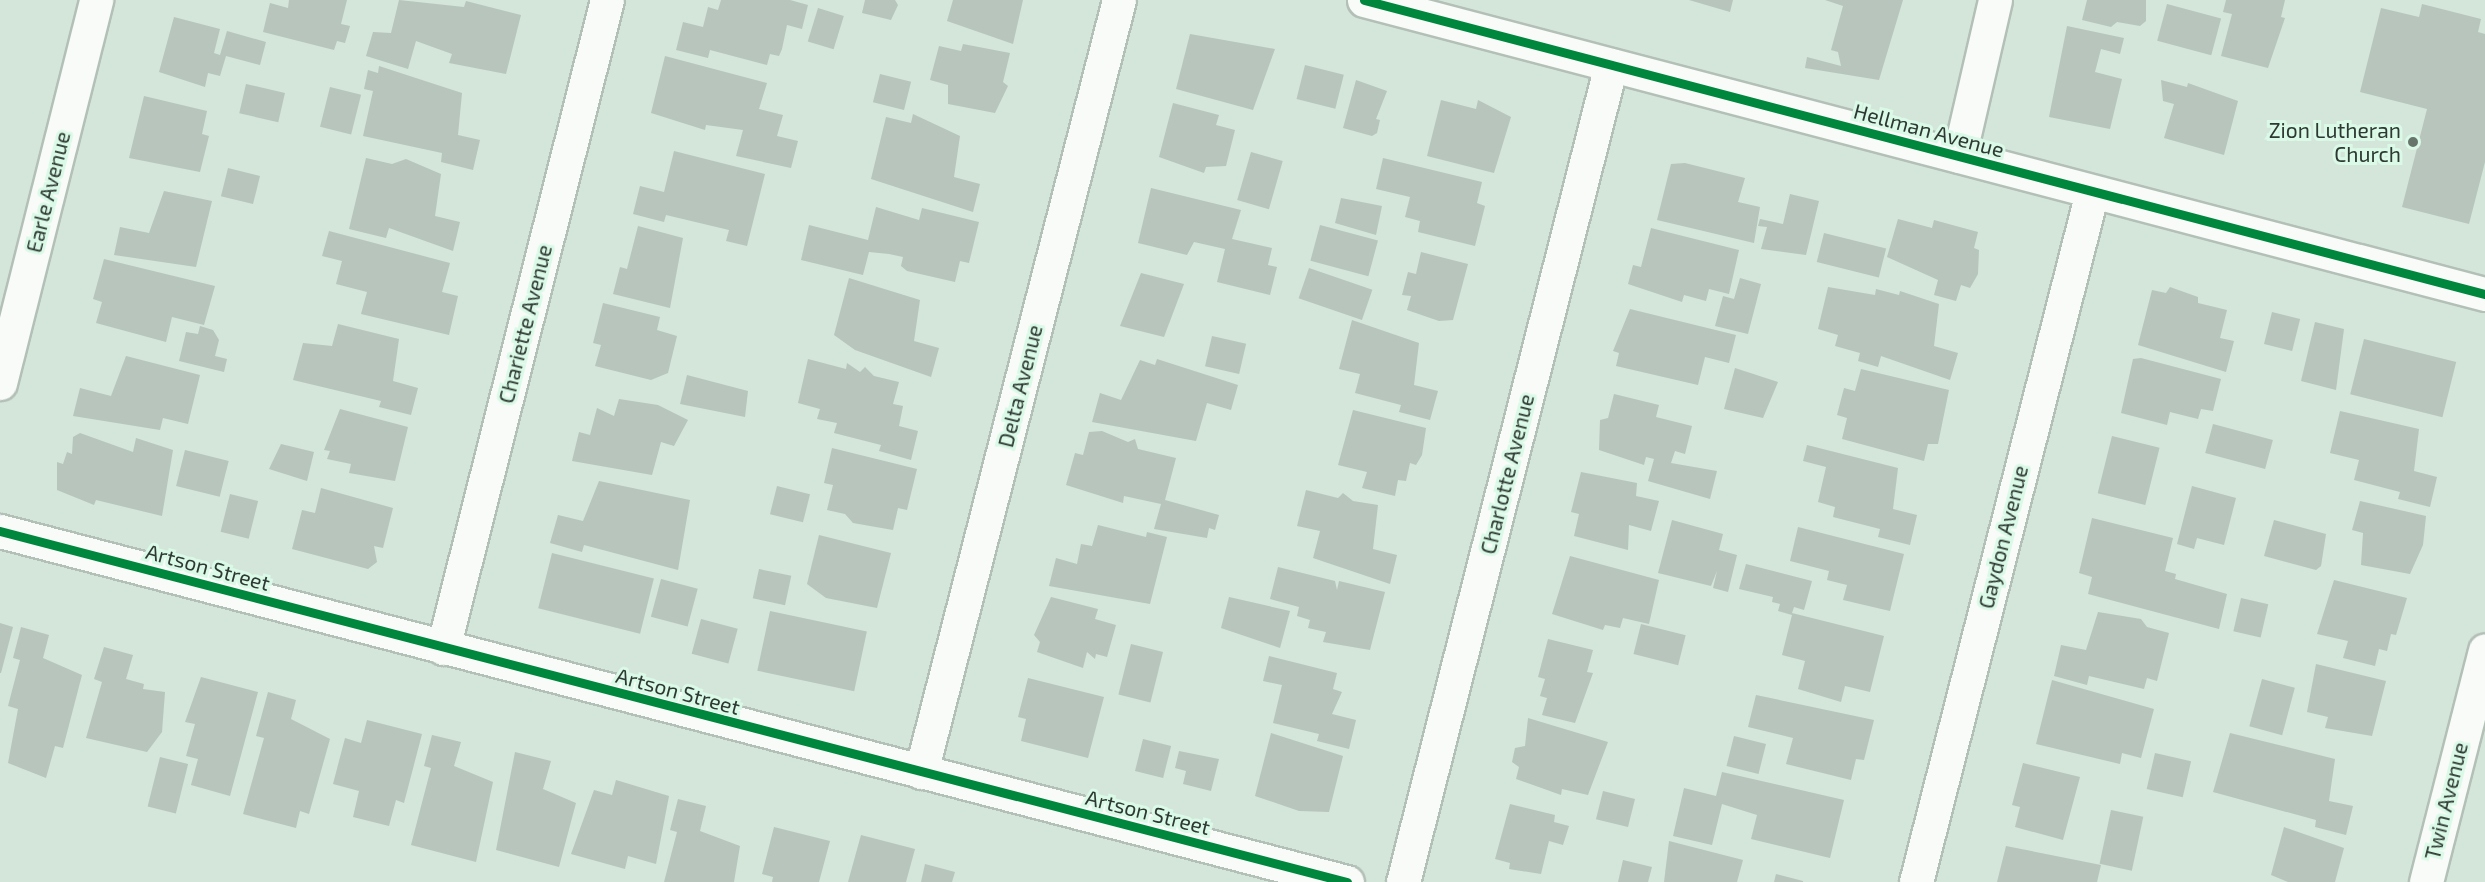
<!DOCTYPE html>
<html>
<head>
<meta charset="utf-8">
<style>
	body { margin:0 }
	#map { position:relative; width:2485px; height:882px; overflow:hidden; background:#d4e5da; font-family:"Exo 2",sans-serif }
	div>[style] { position:absolute }
	[style*='--x'] { left:calc(var(--x)*1px); top:calc(var(--y)*1px); width:calc(var(--w)*1px); rotate:calc(var(--a)*1deg) }
	.building>* { inset:0; background:#b8c5bd; transform-origin:0 0 }
	.roads { filter:drop-shadow(2px 0 #b3c0b7) drop-shadow(-2px 0 #b3c0b7) drop-shadow(0 2px #b3c0b7) drop-shadow(0 -2px #b3c0b7) }
	.minor>* { height:33px; margin:-16.5px; padding:0 16.5px; transform-origin:16.5px; border-radius:16.5px; background:#f9fbf9 }
	.cycleway>* { height:9px; margin:-4.5px; padding:0 4.5px; transform-origin:4.5px; border-radius:4.5px; background:#00873e }
	.dots>* { width:16px; height:16px; translate:-50% -50%; box-sizing:border-box; border:3px solid #daf9e6; border-radius:50% }
	span { translate:-50% -50%; white-space:nowrap; text-align:center; line-height:1.15; -webkit-text-stroke:6px #daf9e6; paint-order:stroke }
	.street-label { font-size:21px; color:#2d3932 }
	.poi-label { font-size:21px; color:#2d3932 }
	.right { translate:-100% -50%; text-align:right }
</style>
</head>
<body>
<div id="map">
	<div class="building">
		<div style="clip-path:polygon(289px 0,347px 0,341px 24px,350px 26px,345px 43px,337px 41px,334px 50px,263px 32px,270px 3px,288px 8px)"></div>
		<div style="clip-path:polygon(399px 0,464px 7px,466px 1px,521px 15px,506px 74px,449px 63px,452px 54px,416px 41px,408px 69px,366px 56px,373px 32px,391px 33px)"></div>
		<div style="clip-path:polygon(721px 0,790px 0,808px 5px,802px 29px,787px 25px,782px 49px,779px 56px,770px 54px,767px 65px,710px 50px,708px 58px,676px 50px,683px 22px,703px 27px,708px 7px,718px 10px)"></div>
		<div style="clip-path:polygon(865px 0,895px 0,898px 5px,891px 20px,862px 13px)"></div>
		<div style="clip-path:polygon(953px 0,1023px 0,1013px 44px,947px 21px)"></div>
		<div style="clip-path:polygon(1689px 0,1733px 0,1730px 12px)"></div>
		<div style="clip-path:polygon(1825px 0,1903px 0,1879px 80px,1805px 68px,1807px 57px,1841px 66px,1838px 52px,1831px 50px,1843px 6px)"></div>
		<div style="clip-path:polygon(2087px 0,2146px 0,2146px 21px,2140px 26px,2117px 22px,2111px 27px,2082px 20px)"></div>
		<div style="clip-path:polygon(2226px 0,2285px 0,2281px 17px,2285px 18px,2268px 68px,2221px 56px,2232px 14px,2223px 12px)"></div>
		<div style="left:2167px;top:4px;width:56px;height:38px;rotate:15deg"></div>
		<div style="clip-path:polygon(2422px 4px,2481px 19px,2478px 32px,2485px 34px,2485px 162px,2469px 224px,2402px 207px,2427px 109px,2360px 92px,2381px 8px,2419px 17px)"></div>
		<div style="left:818px;top:8px;width:27px;height:35px;rotate:17deg"></div>
		<div style="clip-path:polygon(174px 17px,220px 29px,214px 53px,220px 55px,227px 31px,266px 42px,260px 65px,226px 56px,220px 76px,208px 73px,205px 87px,159px 72px)"></div>
		<div style="clip-path:polygon(2067px 26px,2124px 38px,2120px 54px,2101px 49px,2095px 72px,2122px 79px,2110px 129px,2049px 117px)"></div>
		<div style="clip-path:polygon(1190px 34px,1275px 49px,1253px 110px,1176px 89px)"></div>
		<div style="clip-path:polygon(963px 44px,1010px 53px,1003px 82px,1008px 86px,995px 113px,948px 104px,948px 85px,930px 80px,939px 46px,961px 51px)"></div>
		<div style="clip-path:polygon(665px 56px,767px 83px,759px 109px,783px 115px,777px 136px,798px 141px,791px 168px,736px 156px,743px 130px,706px 125px,705px 130px,651px 113px)"></div>
		<div style="left:1305px;top:65px;width:40px;height:35px;rotate:14deg"></div>
		<div style="clip-path:polygon(379px 66px,462px 93px,458px 135px,480px 140px,473px 170px,441px 162px,442px 153px,363px 136px,373px 91px,364px 89px,368px 70px,378px 73px)"></div>
		<div style="left:880px;top:74px;width:32px;height:29px;rotate:14deg"></div>
		<div style="clip-path:polygon(1356px 80px,1387px 91px,1376px 119px,1380px 120px,1377px 133px,1372px 136px,1343px 128px)"></div>
		<div style="clip-path:polygon(2161px 80px,2187px 87px,2188px 83px,2238px 101px,2224px 155px,2164px 138px,2174px 104px,2163px 101px)"></div>
		<div style="left:246px;top:84px;width:40px;height:30px;rotate:13deg"></div>
		<div style="left:330px;top:87px;width:32px;height:41px;rotate:14deg"></div>
		<div style="clip-path:polygon(144px 96px,207px 111px,202px 134px,209px 136px,200px 172px,129px 158px)"></div>
		<div style="clip-path:polygon(1441px 100px,1476px 109px,1478px 100px,1511px 117px,1494px 173px,1427px 156px)"></div>
		<div style="clip-path:polygon(1173px 103px,1219px 115px,1216px 125px,1235px 130px,1226px 166px,1206px 167px,1204px 173px,1159px 157px)"></div>
		<div style="clip-path:polygon(913px 114px,960px 136px,954px 177px,980px 184px,973px 212px,871px 179px,886px 117px,911px 123px)"></div>
		<div style="clip-path:polygon(674px 151px,765px 174px,747px 246px,726px 241px,729px 230px,666px 215px,664px 222px,633px 214px,640px 186px,664px 192px)"></div>
		<div style="left:1251px;top:152px;width:33px;height:50px;rotate:16deg"></div>
		<div style="clip-path:polygon(366px 158px,392px 164px,406px 159px,441px 174px,435px 216px,460px 222px,453px 251px,389px 228px,386px 238px,349px 229px)"></div>
		<div style="clip-path:polygon(1383px 158px,1482px 182px,1477px 203px,1485px 206px,1475px 246px,1418px 232px,1420px 221px,1405px 217px,1410px 197px,1376px 189px)"></div>
		<div style="clip-path:polygon(1685px 163px,1745px 178px,1738px 202px,1760px 207px,1754px 243px,1657px 220px,1671px 164px)"></div>
		<div style="left:228px;top:168px;width:33px;height:29px;rotate:14deg"></div>
		<div style="clip-path:polygon(1151px 188px,1241px 210px,1232px 239px,1272px 248px,1268px 265px,1277px 267px,1270px 295px,1217px 282px,1225px 249px,1194px 242px,1187px 255px,1138px 243px)"></div>
		<div style="clip-path:polygon(164px 191px,212px 201px,196px 267px,114px 255px,120px 227px,149px 233px)"></div>
		<div style="clip-path:polygon(1790px 194px,1819px 201px,1806px 255px,1761px 249px,1767px 227px,1758px 226px,1760px 219px,1783px 224px)"></div>
		<div style="clip-path:polygon(1341px 198px,1382px 206px,1376px 235px,1335px 223px)"></div>
		<div style="clip-path:polygon(876px 207px,919px 220px,922px 208px,979px 222px,969px 263px,960px 261px,955px 282px,907px 271px,901px 266px,903px 257px,889px 254px,869px 252px,863px 275px,801px 260px,809px 225px,868px 240px)"></div>
		<div style="clip-path:polygon(1898px 219px,1932px 228px,1934px 220px,1978px 232px,1974px 248px,1979px 250px,1978px 274px,1970px 288px,1961px 285px,1956px 301px,1934px 295px,1938px 280px,1887px 257px)"></div>
		<div style="left:1320px;top:225px;width:60px;height:37px;rotate:15deg"></div>
		<div style="clip-path:polygon(638px 226px,683px 238px,670px 308px,613px 294px,620px 267px,627px 269px)"></div>
		<div style="clip-path:polygon(1651px 228px,1739px 250px,1729px 294px,1709px 289px,1706px 301px,1684px 295px,1682px 302px,1628px 284px,1633px 265px,1641px 267px)"></div>
		<div style="clip-path:polygon(329px 231px,450px 263px,442px 292px,458px 296px,449px 335px,361px 314px,367px 292px,336px 284px,342px 261px,322px 256px)"></div>
		<div style="left:1824px;top:233px;width:64px;height:30px;rotate:14deg"></div>
		<div style="clip-path:polygon(1421px 252px,1468px 264px,1453px 320px,1439px 321px,1407px 310px,1411px 296px,1402px 295px,1408px 272px,1416px 274px)"></div>
		<div style="clip-path:polygon(104px 259px,215px 286px,204px 325px,172px 317px,166px 342px,96px 323px,102px 302px,93px 299px)"></div>
		<div style="left:1309px;top:268px;width:67px;height:32px;rotate:19deg"></div>
		<div style="clip-path:polygon(1141px 273px,1184px 284px,1164px 337px,1120px 326px)"></div>
		<div style="clip-path:polygon(849px 278px,920px 300px,914px 341px,939px 348px,931px 377px,855px 350px,834px 335px)"></div>
		<div style="clip-path:polygon(1740px 278px,1761px 284px,1748px 334px,1715px 326px,1723px 296px,1734px 299px)"></div>
		<div style="clip-path:polygon(1828px 287px,1875px 295px,1876px 289px,1899px 295px,1900px 291px,1939px 304px,1934px 346px,1958px 353px,1950px 380px,1881px 356px,1878px 367px,1858px 361px,1860px 353px,1835px 346px,1838px 335px,1818px 329px)"></div>
		<div style="clip-path:polygon(2170px 287px,2198px 297px,2198px 303px,2227px 310px,2220px 338px,2234px 341px,2226px 372px,2138px 345px,2152px 290px,2166px 293px)"></div>
		<div style="clip-path:polygon(603px 303px,660px 317px,657px 330px,677px 336px,668px 373px,651px 380px,595px 366px,601px 345px,593px 343px)"></div>
		<div style="clip-path:polygon(1630px 309px,1736px 335px,1729px 363px,1705px 357px,1698px 385px,1616px 366px,1619px 353px,1613px 351px)"></div>
		<div style="left:2272px;top:312px;width:29px;height:33px;rotate:14deg"></div>
		<div style="clip-path:polygon(1352px 320px,1419px 343px,1414px 385px,1438px 391px,1430px 420px,1399px 412px,1401px 405px,1355px 393px,1360px 374px,1339px 369px)"></div>
		<div style="clip-path:polygon(2315px 322px,2344px 329px,2336px 390px,2301px 381px)"></div>
		<div style="clip-path:polygon(338px 324px,399px 339px,393px 381px,418px 388px,411px 415px,379px 407px,381px 401px,293px 380px,303px 343px,332px 346px)"></div>
		<div style="clip-path:polygon(200px 326px,213px 330px,219px 340px,215px 356px,227px 359px,224px 372px,179px 361px,186px 332px,198px 334px)"></div>
		<div style="left:1212px;top:336px;width:35px;height:31px;rotate:13deg"></div>
		<div style="left:2364px;top:339px;width:95px;height:57px;rotate:14deg"></div>
		<div style="clip-path:polygon(126px 356px,200px 375px,188px 424px,163px 418px,160px 430px,73px 416px,80px 388px,111px 396px)"></div>
		<div style="clip-path:polygon(2141px 358px,2221px 379px,2213px 411px,2201px 409px,2198px 419px,2170px 412px,2167px 425px,2121px 413px,2133px 359px)"></div>
		<div style="clip-path:polygon(808px 359px,846px 369px,847px 363px,860px 372px,865px 367px,874px 376px,899px 382px,893px 404px,903px 406px,899px 426px,918px 431px,911px 460px,879px 451px,881px 445px,834px 433px,837px 423px,817px 419px,820px 409px,798px 403px)"></div>
		<div style="clip-path:polygon(1157px 359px,1238px 385px,1231px 410px,1207px 403px,1196px 441px,1092px 422px,1100px 393px,1121px 400px,1140px 360px,1155px 365px)"></div>
		<div style="clip-path:polygon(1735px 368px,1778px 382px,1763px 418px,1724px 409px)"></div>
		<div style="clip-path:polygon(1861px 369px,1949px 390px,1938px 444px,1928px 444px,1924px 461px,1842px 439px,1847px 418px,1837px 415px,1844px 388px,1855px 391px)"></div>
		<div style="clip-path:polygon(687px 375px,748px 391px,745px 417px,680px 404px)"></div>
		<div style="clip-path:polygon(1614px 394px,1659px 405px,1656px 417px,1692px 426px,1685px 454px,1675px 451px,1671px 463px,1717px 471px,1710px 499px,1648px 481px,1654px 459px,1646px 457px,1644px 465px,1599px 450px,1600px 420px,1608px 418px)"></div>
		<div style="clip-path:polygon(619px 399px,658px 405px,688px 420px,674px 446px,661px 442px,652px 475px,572px 461px,579px 432px,590px 435px,597px 408px,614px 416px)"></div>
		<div style="clip-path:polygon(340px 409px,408px 427px,395px 481px,349px 473px,351px 464px,327px 459px,330px 451px,324px 450px)"></div>
		<div style="clip-path:polygon(1353px 410px,1426px 428px,1422px 455px,1416px 465px,1410px 463px,1406px 481px,1398px 480px,1395px 496px,1362px 488px,1367px 472px,1338px 465px)"></div>
		<div style="clip-path:polygon(2340px 411px,2419px 429px,2414px 471px,2437px 477px,2430px 507px,2398px 499px,2400px 492px,2354px 480px,2359px 460px,2330px 453px)"></div>
		<div style="left:2213px;top:424px;width:62px;height:30px;rotate:15deg"></div>
		<div style="clip-path:polygon(1102px 431px,1128px 442px,1135px 439px,1138px 449px,1176px 458px,1165px 500px,1219px 515px,1215px 530px,1209px 528px,1207px 538px,1154px 529px,1161px 504px,1124px 496px,1123px 503px,1066px 485px,1075px 453px,1083px 455px,1089px 432px)"></div>
		<div style="clip-path:polygon(80px 433px,133px 452px,136px 438px,173px 450px,162px 516px,96px 500px,94px 505px,57px 490px,57px 462px,63px 464px,67px 452px,72px 454px,73px 437px)"></div>
		<div style="left:2112px;top:436px;width:49px;height:59px;rotate:14deg"></div>
		<div style="clip-path:polygon(281px 444px,314px 452px,307px 481px,269px 469px)"></div>
		<div style="clip-path:polygon(1807px 445px,1898px 468px,1893px 509px,1917px 515px,1910px 545px,1878px 537px,1880px 529px,1833px 517px,1835px 507px,1818px 502px,1826px 467px,1803px 461px)"></div>
		<div style="clip-path:polygon(832px 448px,917px 469px,907px 510px,898px 508px,893px 530px,853px 523px,845px 514px,827px 510px,833px 485px,824px 483px)"></div>
		<div style="left:185px;top:450px;width:45px;height:37px;rotate:14deg"></div>
		<div style="clip-path:polygon(1581px 472px,1637px 483px,1636px 496px,1659px 501px,1651px 531px,1629px 525px,1628px 550px,1574px 536px,1579px 514px,1571px 512px)"></div>
		<div style="clip-path:polygon(599px 481px,690px 500px,678px 570px,584px 545px,582px 552px,550px 543px,558px 515px,583px 521px)"></div>
		<div style="left:777px;top:486px;width:34px;height:29px;rotate:14deg"></div>
		<div style="clip-path:polygon(2192px 486px,2236px 498px,2224px 545px,2197px 538px,2194px 549px,2177px 544px)"></div>
		<div style="clip-path:polygon(321px 488px,393px 508px,383px 548px,374px 546px,377px 562px,368px 569px,292px 549px,302px 510px,315px 513px)"></div>
		<div style="clip-path:polygon(1306px 490px,1338px 498px,1343px 493px,1353px 501px,1378px 505px,1373px 549px,1397px 555px,1390px 584px,1313px 558px,1320px 531px,1297px 526px)"></div>
		<div style="left:230px;top:494px;width:29px;height:39px;rotate:14deg"></div>
		<div style="clip-path:polygon(2360px 501px,2426px 516px,2423px 545px,2410px 574px,2361px 565px,2363px 533px,2352px 530px)"></div>
		<div style="clip-path:polygon(2092px 518px,2173px 538px,2165px 571px,2176px 574px,2175px 579px,2227px 594px,2219px 629px,2088px 594px,2092px 577px,2079px 573px)"></div>
		<div style="clip-path:polygon(1672px 520px,1723px 534px,1719px 550px,1737px 555px,1728px 592px,1713px 588px,1717px 571px,1711px 586px,1658px 573px)"></div>
		<div style="clip-path:polygon(2274px 520px,2326px 534px,2321px 566px,2316px 570px,2264px 556px)"></div>
		<div style="clip-path:polygon(1098px 525px,1146px 537px,1147px 532px,1167px 537px,1150px 604px,1049px 586px,1056px 558px,1077px 564px,1081px 544px,1092px 546px)"></div>
		<div style="clip-path:polygon(1798px 527px,1904px 554px,1890px 611px,1843px 600px,1847px 585px,1827px 580px,1829px 571px,1790px 561px)"></div>
		<div style="clip-path:polygon(819px 535px,891px 553px,877px 608px,826px 598px,807px 584px)"></div>
		<div style="left:552px;top:553px;width:105px;height:57px;rotate:14deg"></div>
		<div style="clip-path:polygon(1570px 556px,1659px 580px,1649px 624px,1623px 618px,1620px 628px,1605px 625px,1603px 630px,1552px 614px)"></div>
		<div style="clip-path:polygon(1746px 564px,1812px 581px,1804px 610px,1794px 607px,1792px 613px,1884px 636px,1870px 692px,1845px 686px,1841px 702px,1798px 689px,1805px 661px,1782px 655px,1792px 615px,1778px 611px,1780px 604px,1772px 602px,1773px 597px,1739px 589px)"></div>
		<div style="clip-path:polygon(1278px 567px,1335px 581px,1337px 590px,1339px 581px,1385px 592px,1370px 650px,1323px 642px,1326px 632px,1308px 628px,1310px 620px,1297px 616px,1299px 607px,1270px 599px)"></div>
		<div style="left:759px;top:569px;width:33px;height:30px;rotate:12deg"></div>
		<div style="left:661px;top:579px;width:38px;height:39px;rotate:15deg"></div>
		<div style="clip-path:polygon(2334px 580px,2407px 598px,2396px 635px,2391px 634px,2387px 651px,2379px 649px,2375px 666px,2343px 658px,2348px 641px,2317px 634px)"></div>
		<div style="clip-path:polygon(1051px 597px,1098px 609px,1095px 619px,1116px 625px,1107px 657px,1096px 654px,1095px 659px,1087px 652px,1083px 668px,1037px 652px,1040px 642px,1034px 635px)"></div>
		<div style="clip-path:polygon(1229px 597px,1290px 611px,1280px 648px,1221px 628px)"></div>
		<div style="left:2241px;top:598px;width:28px;height:34px;rotate:13deg"></div>
		<div style="left:770px;top:611px;width:99px;height:61px;rotate:12deg"></div>
		<div style="clip-path:polygon(2098px 612px,2141px 619px,2147px 627px,2169px 633px,2157px 681px,2147px 678px,2144px 689px,2089px 676px,2087px 685px,2054px 676px,2061px 645px,2086px 650px)"></div>
		<div style="left:701px;top:619px;width:38px;height:36px;rotate:15deg"></div>
		<div style="clip-path:polygon(0 623px,13px 627px,1px 673px,0 673px)"></div>
		<div style="left:1641px;top:624px;width:46px;height:31px;rotate:14deg"></div>
		<div style="clip-path:polygon(21px 627px,49px 635px,43px 658px,82px 675px,63px 748px,55px 746px,46px 778px,8px 763px,18px 709px,8px 706px,20px 660px,13px 658px)"></div>
		<div style="clip-path:polygon(1548px 639px,1593px 650px,1587px 672px,1593px 673px,1575px 723px,1542px 715px,1547px 698px,1540px 696px,1545px 679px,1538px 677px)"></div>
		<div style="left:1131px;top:644px;width:33px;height:52px;rotate:14deg"></div>
		<div style="clip-path:polygon(104px 647px,133px 655px,126px 679px,144px 684px,143px 689px,165px 692px,162px 732px,147px 752px,86px 738px,102px 682px,94px 679px)"></div>
		<div style="clip-path:polygon(1269px 656px,1337px 673px,1333px 689px,1342px 692px,1332px 714px,1356px 720px,1349px 749px,1317px 741px,1319px 734px,1273px 723px,1282px 685px,1263px 681px)"></div>
		<div style="clip-path:polygon(2316px 664px,2386px 681px,2372px 736px,2325px 728px,2328px 717px,2307px 712px)"></div>
		<div style="clip-path:polygon(201px 677px,258px 692px,230px 796px,191px 785px,198px 759px,186px 756px,195px 724px,185px 722px)"></div>
		<div style="clip-path:polygon(1028px 678px,1104px 697px,1088px 758px,1021px 741px,1026px 719px,1018px 717px)"></div>
		<div style="left:2262px;top:679px;width:34px;height:49px;rotate:15deg"></div>
		<div style="clip-path:polygon(2052px 680px,2154px 709px,2141px 758px,2122px 753px,2120px 764px,2036px 744px)"></div>
		<div style="clip-path:polygon(268px 692px,296px 700px,291px 719px,330px 739px,309px 814px,300px 811px,296px 828px,243px 814px,264px 738px,256px 736px)"></div>
		<div style="clip-path:polygon(1756px 695px,1874px 720px,1864px 760px,1856px 759px,1851px 780px,1786px 764px,1793px 738px,1748px 727px)"></div>
		<div style="clip-path:polygon(1528px 718px,1608px 742px,1588px 795px,1562px 789px,1561px 795px,1516px 779px,1519px 767px,1512px 762px,1515px 748px,1525px 746px)"></div>
		<div style="clip-path:polygon(367px 720px,422px 734px,404px 803px,396px 800px,389px 826px,353px 817px,359px 791px,333px 784px,345px 738px,361px 743px)"></div>
		<div style="clip-path:polygon(1271px 733px,1343px 756px,1329px 812px,1299px 811px,1255px 796px)"></div>
		<div style="clip-path:polygon(2230px 733px,2335px 759px,2329px 801px,2353px 806px,2346px 835px,2315px 827px,2316px 820px,2213px 792px)"></div>
		<div style="clip-path:polygon(432px 735px,461px 742px,454px 766px,493px 782px,476px 862px,411px 845px,431px 768px,424px 766px)"></div>
		<div style="left:1734px;top:736px;width:33px;height:31px;rotate:14deg"></div>
		<div style="left:1143px;top:739px;width:29px;height:33px;rotate:14deg"></div>
		<div style="clip-path:polygon(1179px 751px,1219px 759px,1211px 791px,1183px 784px,1186px 771px,1175px 768px)"></div>
		<div style="clip-path:polygon(515px 752px,551px 761px,543px 789px,576px 803px,559px 867px,496px 850px)"></div>
		<div style="left:2155px;top:753px;width:37px;height:37px;rotate:13deg"></div>
		<div style="left:160px;top:757px;width:29px;height:51px;rotate:14deg"></div>
		<div style="clip-path:polygon(2023px 763px,2080px 777px,2063px 840px,2015px 827px,2020px 807px,2012px 805px)"></div>
		<div style="clip-path:polygon(1722px 772px,1844px 800px,1830px 858px,1751px 839px,1757px 815px,1722px 804px,1712px 845px,1673px 836px,1684px 788px,1716px 796px)"></div>
		<div style="clip-path:polygon(616px 780px,669px 796px,656px 864px,628px 856px,625px 869px,571px 854px,594px 790px,612px 795px)"></div>
		<div style="left:1603px;top:791px;width:33px;height:29px;rotate:14deg"></div>
		<div style="clip-path:polygon(678px 799px,706px 806px,700px 831px,740px 846px,734px 882px,664px 882px,677px 832px,670px 830px)"></div>
		<div style="clip-path:polygon(1510px 804px,1555px 815px,1554px 822px,1569px 826px,1563px 845px,1549px 841px,1541px 874px,1509px 869px,1510px 863px,1495px 859px)"></div>
		<div style="left:2111px;top:810px;width:33px;height:55px;rotate:12deg"></div>
		<div style="clip-path:polygon(774px 827px,830px 841px,819px 882px,772px 882px,773px 877px,762px 874px)"></div>
		<div style="clip-path:polygon(2284px 827px,2344px 848px,2335px 882px,2288px 882px,2271px 875px)"></div>
		<div style="clip-path:polygon(861px 835px,915px 849px,906px 882px,848px 882px)"></div>
		<div style="clip-path:polygon(1669px 841px,1743px 860px,1737px 882px,1664px 882px)"></div>
		<div style="clip-path:polygon(2006px 846px,2101px 865px,2097px 882px,1997px 882px)"></div>
		<div style="clip-path:polygon(1623px 860px,1652px 867px,1648px 882px,1618px 882px)"></div>
		<div style="clip-path:polygon(925px 864px,955px 872px,952px 882px,921px 882px)"></div>
		<div style="clip-path:polygon(1776px 874px,1803px 881px,1803px 882px,1774px 882px)"></div>
	</div>
	<div class="roads">
		<div class="minor">
			<div style="--x:1364;--y:0;--w:1159;--a:14.7"></div>
			<div style="--x:1959;--y:156;--w:160;--a:-77"></div>
			<div style="--x:0;--y:383;--w:395;--a:-75.9"></div>
			<div style="--x:0;--y:531;--w:1392;--a:14.61"></div>
			<div style="--x:443;--y:648;--w:668;--a:-75.8"></div>
			<div style="--x:921;--y:772;--w:797;--a:-75.62"></div>
			<div style="--x:1403;--y:882;--w:843;--a:-75.72"></div>
			<div style="--x:1916;--y:882;--w:712;--a:-75.69"></div>
			<div style="--x:2426;--y:882;--w:239;--a:-75.7"></div>
		</div>
	</div>
	<div class="cycleway">
		<div style="--x:1364;--y:0;--w:1159;--a:14.7"></div>
		<div style="--x:0;--y:531;--w:1392;--a:14.61"></div>
	</div>
	<div class="dots">
		<div style="left:2413px;top:142px;background:#67756d"></div>
	</div>
	<div class="street-label">
		<span style="left:1929px;top:130px;rotate:15deg">Hellman Avenue</span>
		<span style="left:48px;top:192px;rotate:-76deg">Earle Avenue</span>
		<span style="left:525px;top:324px;rotate:-76deg">Chariette Avenue</span>
		<span style="left:1020px;top:386px;rotate:-76deg">Delta Avenue</span>
		<span style="left:1507px;top:474px;rotate:-76deg">Charlotte Avenue</span>
		<span style="left:2003px;top:537px;rotate:-76deg">Gaydon Avenue</span>
		<span style="left:208px;top:567px;rotate:15deg">Artson Street</span>
		<span style="left:678px;top:691px;rotate:15deg">Artson Street</span>
		<span style="left:2446px;top:801px;rotate:-76deg">Twin Avenue</span>
		<span style="left:1148px;top:812px;rotate:14deg">Artson Street</span>
	</div>
	<div class="poi-label">
		<span class="right" style="left:2401px;top:142px">Zion Lutheran<br>Church</span>
	</div>
</div>
</body>
</html>
